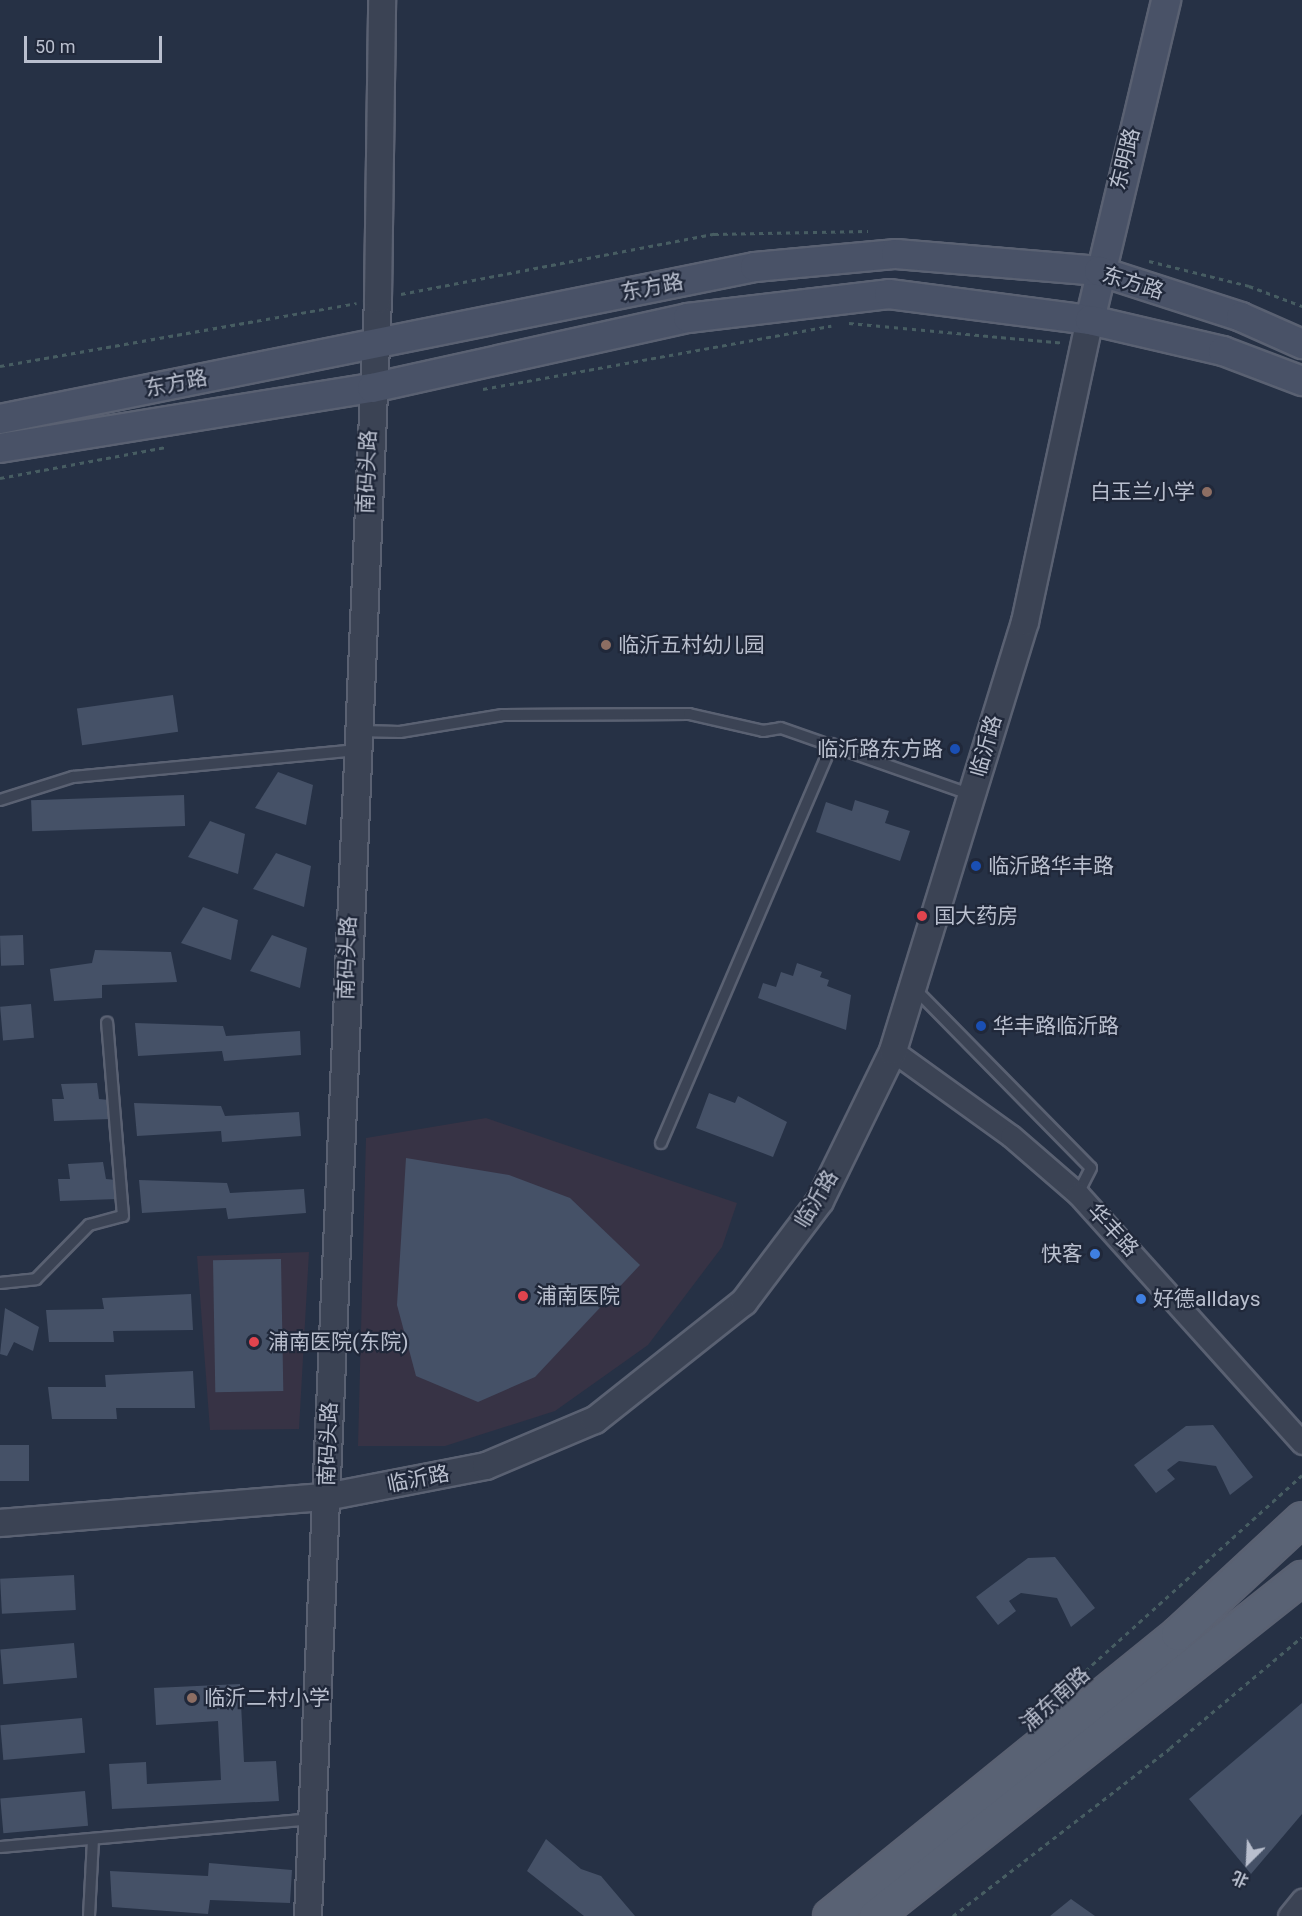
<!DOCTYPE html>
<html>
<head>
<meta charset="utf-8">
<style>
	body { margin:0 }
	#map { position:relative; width:1302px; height:1916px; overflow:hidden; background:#263145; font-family:Roboto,"Noto Sans SC",sans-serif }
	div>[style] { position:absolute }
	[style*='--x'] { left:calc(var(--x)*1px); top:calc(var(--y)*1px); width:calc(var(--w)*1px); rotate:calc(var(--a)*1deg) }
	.medical>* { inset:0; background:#373345 }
	.building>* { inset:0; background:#455167; transform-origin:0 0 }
	.path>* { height:3px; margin-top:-1.5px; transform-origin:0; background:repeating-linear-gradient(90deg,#475d62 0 4.5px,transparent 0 9px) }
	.roads { filter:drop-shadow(2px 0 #5a6172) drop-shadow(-2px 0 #5a6172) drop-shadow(0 2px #5a6172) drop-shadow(0 -2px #5a6172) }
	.service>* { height:10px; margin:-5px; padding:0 5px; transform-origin:5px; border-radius:5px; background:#3b4354 }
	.minor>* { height:21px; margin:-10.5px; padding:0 10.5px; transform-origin:10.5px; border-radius:10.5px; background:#3b4354 }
	.tertiary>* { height:26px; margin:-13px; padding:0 13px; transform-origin:13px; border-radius:13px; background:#3b4354 }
	.secondary>* { height:28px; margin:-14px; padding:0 14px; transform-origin:14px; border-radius:14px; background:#495267 }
	.primary>* { height:32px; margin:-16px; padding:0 16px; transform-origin:16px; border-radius:16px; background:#596274 }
	.dots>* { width:16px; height:16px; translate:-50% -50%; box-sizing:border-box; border:3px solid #20283a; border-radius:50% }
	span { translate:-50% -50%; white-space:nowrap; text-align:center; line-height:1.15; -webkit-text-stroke:4.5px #20283a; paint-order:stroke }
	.street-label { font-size:21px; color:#b9bfce }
	.poi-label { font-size:21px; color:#b9bfce }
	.right { translate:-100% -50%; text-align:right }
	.left { translate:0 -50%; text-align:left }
	.north { position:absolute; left:1218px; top:1832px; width:60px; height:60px; -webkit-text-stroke:4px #20283a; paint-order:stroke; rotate:204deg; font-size:16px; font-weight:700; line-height:24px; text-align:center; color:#b9bfce }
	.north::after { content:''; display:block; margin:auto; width:21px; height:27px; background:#b9bfce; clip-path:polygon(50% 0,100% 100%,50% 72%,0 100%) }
	.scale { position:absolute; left:24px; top:36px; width:138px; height:27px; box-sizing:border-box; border:3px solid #b9bfce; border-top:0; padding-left:8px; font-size:18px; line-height:21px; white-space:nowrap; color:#b9bfce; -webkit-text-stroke:4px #20283a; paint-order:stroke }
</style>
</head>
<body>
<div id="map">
	<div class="medical">
		<div style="clip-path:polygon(486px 1118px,737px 1203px,722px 1247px,648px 1345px,555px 1411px,445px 1446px,358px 1446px,366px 1138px)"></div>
		<div style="clip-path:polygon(309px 1252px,299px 1429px,210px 1430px,197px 1256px)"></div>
	</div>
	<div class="building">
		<div style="left:173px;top:695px;width:37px;height:97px;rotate:82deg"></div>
		<div style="clip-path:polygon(278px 772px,313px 785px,306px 825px,255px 808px)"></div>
		<div style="left:184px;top:795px;width:31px;height:153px;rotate:88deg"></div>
		<div style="clip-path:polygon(855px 800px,889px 811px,885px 823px,910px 831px,900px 861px,816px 832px,826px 802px,852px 811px)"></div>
		<div style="clip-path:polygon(210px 821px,245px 834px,238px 874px,188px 857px)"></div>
		<div style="clip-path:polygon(276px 853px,311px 866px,304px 907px,253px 889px)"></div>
		<div style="clip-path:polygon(203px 907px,238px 920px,231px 960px,181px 943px)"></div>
		<div style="left:23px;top:935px;width:30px;height:23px;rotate:88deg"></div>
		<div style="clip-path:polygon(272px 935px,307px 948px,300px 988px,250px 971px)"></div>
		<div style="clip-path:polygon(95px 950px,171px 952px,177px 982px,102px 985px,102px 998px,54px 1001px,50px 969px,92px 963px)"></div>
		<div style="clip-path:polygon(797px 963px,822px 972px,820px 977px,829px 980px,827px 986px,851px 995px,846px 1030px,758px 998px,763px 983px,776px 987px,781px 972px,793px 976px)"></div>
		<div style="left:31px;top:1004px;width:34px;height:31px;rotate:85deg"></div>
		<div style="clip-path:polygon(135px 1023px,223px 1026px,226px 1036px,300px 1031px,301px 1055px,224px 1061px,222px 1051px,138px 1056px)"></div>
		<div style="clip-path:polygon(97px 1083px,99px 1099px,109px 1100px,110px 1119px,54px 1121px,52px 1099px,64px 1099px,61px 1084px)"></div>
		<div style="clip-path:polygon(709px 1093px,735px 1103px,738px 1096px,787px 1122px,773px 1157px,696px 1128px)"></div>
		<div style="clip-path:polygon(134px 1103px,221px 1106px,225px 1116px,299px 1112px,301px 1136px,222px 1142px,221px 1131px,137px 1136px)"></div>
		<div style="clip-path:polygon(406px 1158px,509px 1175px,570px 1198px,640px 1265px,535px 1377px,478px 1402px,416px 1376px,397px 1305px)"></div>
		<div style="clip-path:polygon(103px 1162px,106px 1179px,116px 1180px,117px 1199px,60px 1201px,58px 1179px,70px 1179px,68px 1164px)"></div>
		<div style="clip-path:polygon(139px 1180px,227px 1183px,230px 1193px,304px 1189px,306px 1213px,228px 1219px,226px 1208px,142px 1213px)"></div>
		<div style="left:281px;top:1259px;width:132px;height:68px;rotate:89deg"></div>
		<div style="clip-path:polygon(191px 1294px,193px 1330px,113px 1331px,114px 1342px,49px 1342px,46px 1310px,104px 1309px,102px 1298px)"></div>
		<div style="clip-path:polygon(5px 1308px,39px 1327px,33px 1351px,14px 1342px,7px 1356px,0 1354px)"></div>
		<div style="clip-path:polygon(193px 1371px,195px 1408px,116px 1408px,117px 1419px,52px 1419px,48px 1387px,106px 1387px,105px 1375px)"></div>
		<div style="clip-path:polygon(1213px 1425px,1253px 1477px,1230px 1495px,1216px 1466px,1179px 1461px,1167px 1470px,1175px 1479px,1156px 1493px,1134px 1465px,1186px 1426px)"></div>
		<div style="left:29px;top:1445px;width:36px;height:29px;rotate:90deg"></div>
		<div style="clip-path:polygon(1055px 1557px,1095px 1608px,1071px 1627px,1057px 1598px,1021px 1593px,1009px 1601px,1016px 1611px,998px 1625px,976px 1597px,1028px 1558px)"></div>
		<div style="left:74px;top:1575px;width:35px;height:74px;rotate:87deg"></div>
		<div style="left:74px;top:1643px;width:35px;height:74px;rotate:85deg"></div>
		<div style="clip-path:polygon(240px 1684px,244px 1762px,276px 1761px,279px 1801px,112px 1809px,109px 1764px,146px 1762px,147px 1784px,221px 1780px,218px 1721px,156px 1725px,154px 1688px)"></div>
		<div style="clip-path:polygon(1302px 1703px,1302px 1814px,1251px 1874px,1189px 1799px)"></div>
		<div style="left:82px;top:1718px;width:35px;height:82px;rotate:85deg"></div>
		<div style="left:85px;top:1791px;width:35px;height:85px;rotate:85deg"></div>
		<div style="clip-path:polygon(546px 1839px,581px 1869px,601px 1876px,635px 1916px,584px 1916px,527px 1871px)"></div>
		<div style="clip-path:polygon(209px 1863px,292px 1870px,290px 1903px,210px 1900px,208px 1914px,112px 1907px,110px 1871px,208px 1876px)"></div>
		<div style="clip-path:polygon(1071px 1899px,1095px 1916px,1050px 1916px)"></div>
	</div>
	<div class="path">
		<div style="--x:1149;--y:261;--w:103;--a:14"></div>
		<div style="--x:1249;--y:286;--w:57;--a:20.7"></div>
		<div style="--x:401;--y:294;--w:319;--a:-10.9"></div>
		<div style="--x:714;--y:234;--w:154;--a:-1.1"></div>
		<div style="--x:849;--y:323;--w:215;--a:5.3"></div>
		<div style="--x:0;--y:366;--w:362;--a:-10"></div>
		<div style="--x:483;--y:389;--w:354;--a:-10.3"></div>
		<div style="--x:0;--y:478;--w:169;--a:-10.6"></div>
		<div style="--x:1052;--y:1701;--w:337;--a:-42.1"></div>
		<div style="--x:953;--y:1916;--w:274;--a:-37.7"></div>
		<div style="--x:1170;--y:1748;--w:172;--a:-40.1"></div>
	</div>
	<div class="roads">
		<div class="service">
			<div style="--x:360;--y:731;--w:40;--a:1.4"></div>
			<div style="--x:400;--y:732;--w:104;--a:-9.4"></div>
			<div style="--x:503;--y:715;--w:186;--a:-0.3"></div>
			<div style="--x:689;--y:714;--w:76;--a:12.9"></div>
			<div style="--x:763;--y:731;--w:18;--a:-9"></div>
			<div style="--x:781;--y:728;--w:202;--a:19.3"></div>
			<div style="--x:0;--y:800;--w:77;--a:-17.5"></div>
			<div style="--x:73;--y:777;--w:286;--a:-5.4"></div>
			<div style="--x:914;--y:988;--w:252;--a:45.5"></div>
			<div style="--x:1091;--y:1168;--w:29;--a:117"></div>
			<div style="--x:661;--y:1143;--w:434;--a:-66.8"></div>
			<div style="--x:0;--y:1283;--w:36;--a:-6"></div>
			<div style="--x:36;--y:1279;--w:76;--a:-45.5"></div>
			<div style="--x:89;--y:1225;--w:35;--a:-15"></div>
			<div style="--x:123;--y:1216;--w:194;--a:-94.7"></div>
			<div style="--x:0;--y:1847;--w:312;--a:-5.1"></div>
			<div style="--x:89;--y:1916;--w:77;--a:-87"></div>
		</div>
		<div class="minor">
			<div style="--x:893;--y:1051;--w:145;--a:35.8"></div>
			<div style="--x:1011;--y:1136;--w:89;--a:40.9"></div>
			<div style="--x:1078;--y:1194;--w:335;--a:48"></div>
			<div style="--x:1289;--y:1916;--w:21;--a:-51"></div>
		</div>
		<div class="tertiary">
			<div style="--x:0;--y:1523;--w:327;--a:-4.6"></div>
			<div style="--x:326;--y:1497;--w:163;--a:-11"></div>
			<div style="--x:486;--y:1466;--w:118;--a:-22.9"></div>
			<div style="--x:595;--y:1420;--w:190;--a:-38.4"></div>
			<div style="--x:744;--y:1302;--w:126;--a:-53"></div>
			<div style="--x:820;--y:1201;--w:167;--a:-64"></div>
			<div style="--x:893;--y:1051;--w:449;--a:-72.9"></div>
			<div style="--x:1025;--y:622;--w:309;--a:-77.9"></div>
			<div style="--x:308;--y:1916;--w:1619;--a:-87.52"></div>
			<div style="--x:378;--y:299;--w:299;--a:-89.2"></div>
		</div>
		<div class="secondary">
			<div style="--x:1090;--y:320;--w:329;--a:-76.6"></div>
			<div style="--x:0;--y:419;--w:770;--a:-11.38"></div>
			<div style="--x:755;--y:267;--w:142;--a:-5.3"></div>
			<div style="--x:896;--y:254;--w:204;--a:4.8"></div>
			<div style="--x:1099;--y:271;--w:149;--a:17.9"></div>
			<div style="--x:1241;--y:317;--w:67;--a:23.9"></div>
			<div style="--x:0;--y:448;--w:377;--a:-9.2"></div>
			<div style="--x:372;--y:388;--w:324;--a:-12.5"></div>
			<div style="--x:688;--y:318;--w:202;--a:-6.8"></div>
			<div style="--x:889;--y:294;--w:203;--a:7.4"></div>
			<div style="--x:1090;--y:320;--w:137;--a:13.1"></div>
			<div style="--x:1223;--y:351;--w:85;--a:20.8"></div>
		</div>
		<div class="primary">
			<div style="--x:830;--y:1916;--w:448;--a:-39"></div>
			<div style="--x:1178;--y:1634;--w:169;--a:-42.8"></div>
			<div style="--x:876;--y:1916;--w:544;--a:-38.43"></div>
		</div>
	</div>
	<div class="dots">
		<div style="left:1207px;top:492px;background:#8d6e63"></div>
		<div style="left:606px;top:645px;background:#8d6e63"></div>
		<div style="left:955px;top:749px;background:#1a4fb4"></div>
		<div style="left:976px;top:866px;background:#1a4fb4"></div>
		<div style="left:922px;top:916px;background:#e0444e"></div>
		<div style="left:981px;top:1026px;background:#1a4fb4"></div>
		<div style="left:1095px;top:1254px;background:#3f7fe0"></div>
		<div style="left:523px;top:1296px;background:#e0444e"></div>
		<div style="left:1141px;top:1299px;background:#3f7fe0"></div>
		<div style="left:254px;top:1342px;background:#e0444e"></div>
		<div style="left:192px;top:1698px;background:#8d6e63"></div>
	</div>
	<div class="street-label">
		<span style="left:1125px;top:159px;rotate:-76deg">东明路</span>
		<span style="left:1133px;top:283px;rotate:17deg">东方路</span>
		<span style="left:652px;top:287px;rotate:-11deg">东方路</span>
		<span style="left:176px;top:383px;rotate:-11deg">东方路</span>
		<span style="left:367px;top:472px;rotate:-88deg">南码头路</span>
		<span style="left:986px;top:746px;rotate:-74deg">临沂路</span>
		<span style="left:347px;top:958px;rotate:-88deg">南码头路</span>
		<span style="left:816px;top:1199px;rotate:-59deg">临沂路</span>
		<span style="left:1113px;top:1230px;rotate:47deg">华丰路</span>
		<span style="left:328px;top:1444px;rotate:-88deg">南码头路</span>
		<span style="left:418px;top:1479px;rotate:-11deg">临沂路</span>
		<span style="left:1055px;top:1699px;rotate:-42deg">浦东南路</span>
	</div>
	<div class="poi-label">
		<span class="right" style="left:1195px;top:492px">白玉兰小学</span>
		<span class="left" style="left:618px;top:645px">临沂五村幼儿园</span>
		<span class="right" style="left:943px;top:749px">临沂路东方路</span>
		<span class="left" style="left:988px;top:866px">临沂路华丰路</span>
		<span class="left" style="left:934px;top:916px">国大药房</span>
		<span class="left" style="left:993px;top:1026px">华丰路临沂路</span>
		<span class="right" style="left:1083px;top:1254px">快客</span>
		<span class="left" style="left:536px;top:1296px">浦南医院</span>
		<span class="left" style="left:1153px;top:1299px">好德alldays</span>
		<span class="left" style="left:268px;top:1342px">浦南医院(东院)</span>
		<span class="left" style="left:204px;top:1698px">临沂二村小学</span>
	</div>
	<div class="north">北</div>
	<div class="scale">50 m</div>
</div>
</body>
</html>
